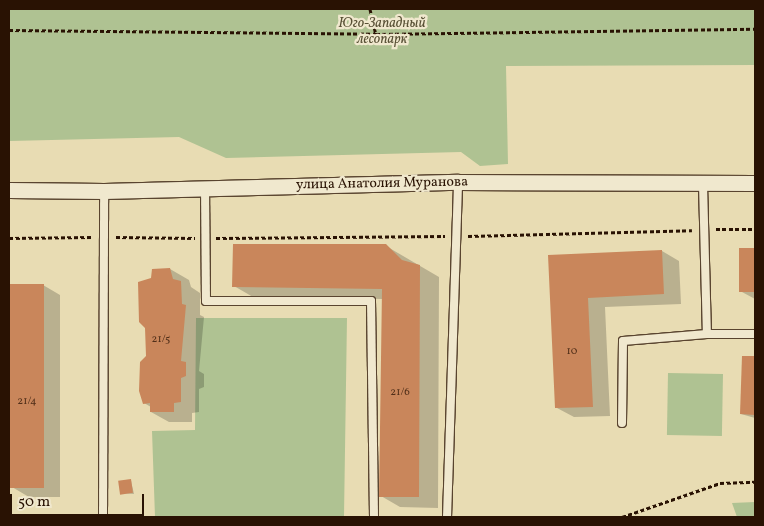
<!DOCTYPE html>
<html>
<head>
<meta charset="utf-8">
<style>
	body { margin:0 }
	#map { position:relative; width:764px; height:526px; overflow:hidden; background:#e8dcb3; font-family:Vollkorn,serif }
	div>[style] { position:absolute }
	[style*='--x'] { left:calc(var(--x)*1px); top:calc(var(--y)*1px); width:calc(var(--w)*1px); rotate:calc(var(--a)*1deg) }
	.green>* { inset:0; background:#afc292; transform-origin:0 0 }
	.shadow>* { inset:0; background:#0003 }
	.building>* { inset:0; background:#c9865b; transform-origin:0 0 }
	.path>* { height:3px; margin-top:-1.5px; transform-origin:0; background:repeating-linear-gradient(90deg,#291203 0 4px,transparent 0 6.5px) }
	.roads { filter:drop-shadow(1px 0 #59442f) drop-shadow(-1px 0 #59442f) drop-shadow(0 1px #59442f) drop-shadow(0 -1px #59442f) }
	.service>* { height:8px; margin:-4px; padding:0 4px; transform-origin:4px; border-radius:4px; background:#f0e8ce }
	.minor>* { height:15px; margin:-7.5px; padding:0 7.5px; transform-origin:7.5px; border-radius:7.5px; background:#f0e8ce }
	span { translate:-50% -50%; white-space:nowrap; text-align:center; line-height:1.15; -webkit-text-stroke:4.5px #f0e8ce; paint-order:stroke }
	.number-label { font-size:11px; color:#512f19 }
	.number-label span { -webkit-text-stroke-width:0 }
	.park-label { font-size:14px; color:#585035; font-style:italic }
	.street-label { font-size:14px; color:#291203 }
	.frame { position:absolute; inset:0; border:10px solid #291203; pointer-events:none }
	.scale { position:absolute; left:10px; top:494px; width:134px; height:22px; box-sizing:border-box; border:2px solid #291203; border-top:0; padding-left:6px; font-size:15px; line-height:18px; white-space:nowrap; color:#291203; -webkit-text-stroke:4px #f0e8ce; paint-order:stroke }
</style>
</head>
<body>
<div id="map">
	<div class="green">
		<div style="clip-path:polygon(9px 9px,755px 9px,755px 65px,506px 66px,508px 164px,480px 166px,461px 152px,226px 158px,179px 137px,9px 141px)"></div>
		<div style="clip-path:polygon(196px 318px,347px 318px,344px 517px,155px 517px,152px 431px,195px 430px)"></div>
		<div style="left:668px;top:373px;width:55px;height:62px;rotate:1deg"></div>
		<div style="clip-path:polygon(755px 502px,755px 517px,737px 517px,732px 503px)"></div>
	</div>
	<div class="shadow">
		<div style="clip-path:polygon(386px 246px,439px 277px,438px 508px,400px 507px,381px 496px,383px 299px,253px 297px,234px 286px)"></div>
		<div style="clip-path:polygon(755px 249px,755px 299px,742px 292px,741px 250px)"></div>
		<div style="clip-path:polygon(662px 251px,679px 261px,681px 304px,605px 307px,610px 416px,574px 417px,557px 408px,549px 256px)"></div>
		<div style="clip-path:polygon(170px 269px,189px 280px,191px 287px,200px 293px,200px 315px,204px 317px,199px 371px,204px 374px,204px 387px,199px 389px,199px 412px,192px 413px,192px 422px,169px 422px,151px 412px,151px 407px,144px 403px,147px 357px)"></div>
		<div style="clip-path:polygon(9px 285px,43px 285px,60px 295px,60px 497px,29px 497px,12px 487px,12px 325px,9px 325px)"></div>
		<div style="clip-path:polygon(743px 357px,755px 358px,755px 418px,741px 414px)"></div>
		<div style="clip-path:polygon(131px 481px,134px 494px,120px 493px)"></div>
	</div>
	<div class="building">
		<div style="clip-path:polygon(233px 244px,386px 244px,402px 260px,420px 265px,419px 497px,379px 497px,382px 289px,232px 287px)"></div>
		<div style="left:755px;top:248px;width:44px;height:16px;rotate:90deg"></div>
		<div style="clip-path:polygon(662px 250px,664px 294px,588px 298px,593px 407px,555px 408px,548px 255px)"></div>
		<div style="clip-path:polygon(170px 268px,173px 279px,181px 281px,182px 304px,186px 305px,181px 361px,186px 362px,186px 376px,181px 378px,181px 402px,174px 403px,174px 412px,150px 412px,150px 403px,143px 404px,139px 391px,140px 362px,146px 356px,145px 328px,139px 322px,138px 282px,151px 278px,152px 269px)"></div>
		<div style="left:9px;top:284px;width:35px;height:204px"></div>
		<div style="clip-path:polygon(742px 356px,755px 356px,755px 415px,740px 414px)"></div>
		<div style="left:131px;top:479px;width:14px;height:13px;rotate:82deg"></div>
	</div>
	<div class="path">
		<div style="--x:370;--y:9;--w:26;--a:77"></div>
		<div style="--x:9;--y:30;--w:367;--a:0.6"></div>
		<div style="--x:376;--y:34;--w:379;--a:-0.8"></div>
		<div style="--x:716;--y:229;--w:39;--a:0"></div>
		<div style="--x:468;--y:236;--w:224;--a:-1.5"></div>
		<div style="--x:116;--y:237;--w:79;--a:0.7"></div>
		<div style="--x:9;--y:238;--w:83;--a:-0.7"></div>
		<div style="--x:216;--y:238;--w:229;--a:-0.5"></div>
		<div style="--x:622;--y:517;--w:104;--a:-19.1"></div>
		<div style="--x:720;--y:483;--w:35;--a:-2"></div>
	</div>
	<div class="roads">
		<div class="service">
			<div style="--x:703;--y:184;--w:150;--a:88.5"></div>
			<div style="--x:707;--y:334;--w:48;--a:0"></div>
			<div style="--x:205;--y:187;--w:114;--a:89.5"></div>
			<div style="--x:206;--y:301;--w:165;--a:0"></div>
			<div style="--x:371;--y:301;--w:216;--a:89.2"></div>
			<div style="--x:622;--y:423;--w:82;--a:-89.3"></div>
			<div style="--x:623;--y:341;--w:84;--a:-4.8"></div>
			<div style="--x:103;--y:517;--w:326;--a:-89.8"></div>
			<div style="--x:447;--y:517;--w:335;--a:-88.1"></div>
		</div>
		<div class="minor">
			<div style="--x:9;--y:190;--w:95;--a:0.6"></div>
			<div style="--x:104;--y:191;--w:354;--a:-1.5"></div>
			<div style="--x:458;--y:182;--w:297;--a:0.2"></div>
		</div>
	</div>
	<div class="number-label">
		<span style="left:161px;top:340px">21/5</span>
		<span style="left:572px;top:352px">10</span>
		<span style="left:400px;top:393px">21/6</span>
		<span style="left:27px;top:402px">21/4</span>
	</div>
	<div class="park-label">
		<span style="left:382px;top:32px">Юго-Западный<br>лесопарк</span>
	</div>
	<div class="street-label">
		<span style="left:382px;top:184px;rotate:-1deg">улица Анатолия Муранова</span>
	</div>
	<div class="frame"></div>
	<div class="scale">50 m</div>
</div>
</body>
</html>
